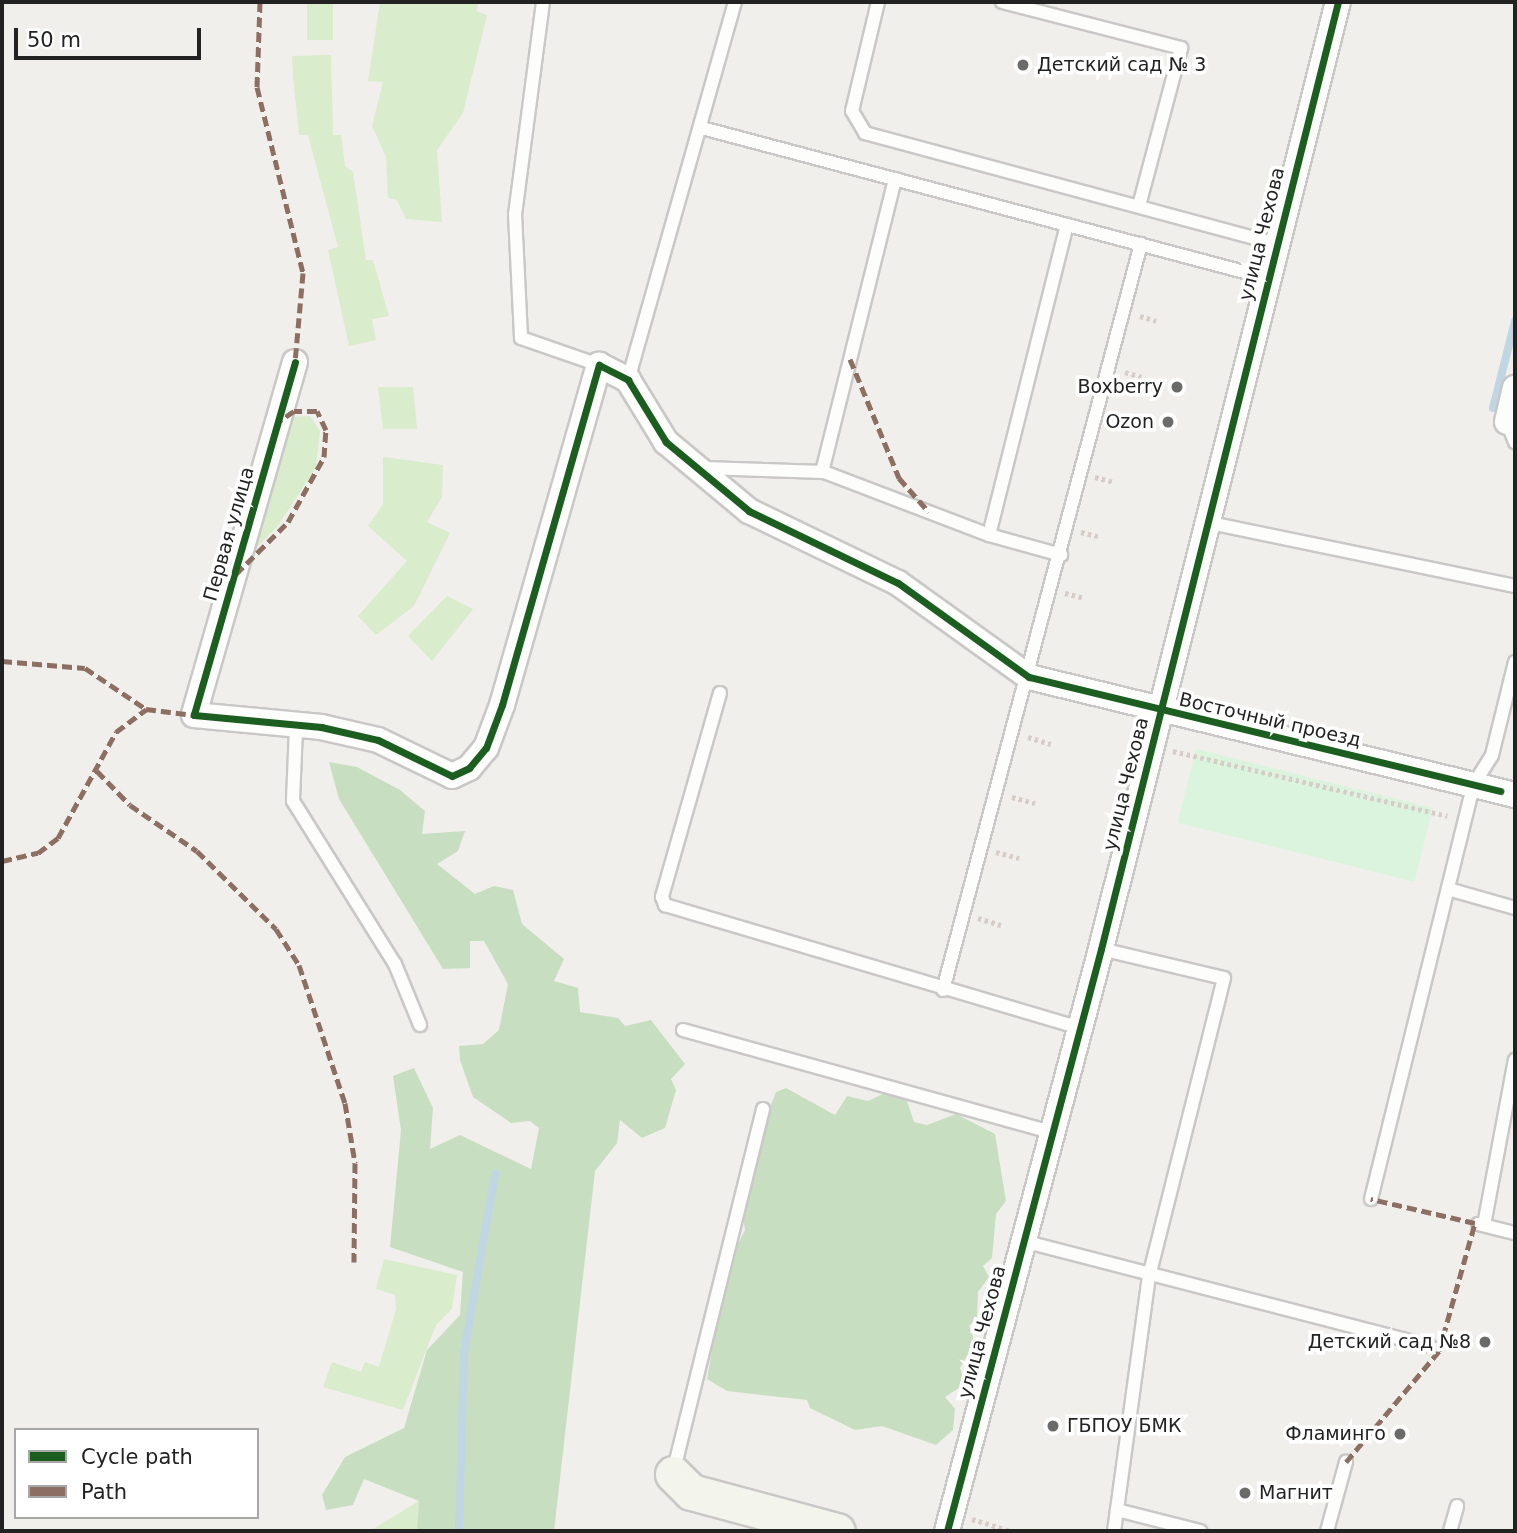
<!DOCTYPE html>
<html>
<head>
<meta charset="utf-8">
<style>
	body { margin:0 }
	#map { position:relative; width:1517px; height:1533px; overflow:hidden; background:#f0efeb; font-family:"DejaVu Sans",sans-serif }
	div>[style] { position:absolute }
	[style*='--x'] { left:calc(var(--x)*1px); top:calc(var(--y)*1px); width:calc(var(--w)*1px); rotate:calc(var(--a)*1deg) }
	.grass>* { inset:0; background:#d9eccb; transform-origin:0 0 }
	.forest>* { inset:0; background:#c8dec1 }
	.park>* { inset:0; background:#dbf4dd; transform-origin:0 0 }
	.stream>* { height:8px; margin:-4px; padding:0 4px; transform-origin:4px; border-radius:4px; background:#c0d6e2 }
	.path>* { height:4.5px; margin-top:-2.25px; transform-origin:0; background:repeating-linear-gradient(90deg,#d8ccc9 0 3.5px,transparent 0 7px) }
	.roads { filter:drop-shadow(2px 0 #c9c8c7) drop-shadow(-2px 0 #c9c8c7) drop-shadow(0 2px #c9c8c7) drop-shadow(0 -2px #c9c8c7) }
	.lane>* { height:12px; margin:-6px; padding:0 6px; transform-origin:6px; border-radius:6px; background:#fdfdfc }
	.street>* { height:24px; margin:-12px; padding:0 12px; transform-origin:12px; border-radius:12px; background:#fdfdfc }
	.secondary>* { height:35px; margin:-17.5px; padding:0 17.5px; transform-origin:17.5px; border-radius:17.5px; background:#f3f5ed }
	.quiet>* { height:5px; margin-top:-2.5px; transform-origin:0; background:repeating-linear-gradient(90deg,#8d6e63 0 10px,transparent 0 15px) }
	.cycleway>* { height:7px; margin:-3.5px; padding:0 3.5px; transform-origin:3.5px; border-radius:3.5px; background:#1b5e20 }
	.dots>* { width:19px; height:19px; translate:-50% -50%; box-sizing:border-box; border:4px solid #fff; border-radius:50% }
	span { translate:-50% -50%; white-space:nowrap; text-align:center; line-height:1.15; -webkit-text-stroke:7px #fff; paint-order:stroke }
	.poi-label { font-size:19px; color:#222 }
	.left { translate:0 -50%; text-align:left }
	.right { translate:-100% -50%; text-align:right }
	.street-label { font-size:19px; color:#222 }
	.frame { position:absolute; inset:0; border:4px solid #222; pointer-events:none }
	.legend { position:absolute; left:14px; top:1428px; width:245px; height:91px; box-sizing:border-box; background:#fff; border:2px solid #a7a7a7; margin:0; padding:9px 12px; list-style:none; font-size:21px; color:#222 }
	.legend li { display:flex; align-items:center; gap:14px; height:35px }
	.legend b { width:35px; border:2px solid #a7a7a7 }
	.scale { position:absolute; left:14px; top:28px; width:187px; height:32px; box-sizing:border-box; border:4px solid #222; border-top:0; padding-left:9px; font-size:21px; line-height:24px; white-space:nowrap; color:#222; -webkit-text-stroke:5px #fff; paint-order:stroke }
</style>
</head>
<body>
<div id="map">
	<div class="grass">
		<div style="left:307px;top:2px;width:26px;height:38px"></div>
		<div style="clip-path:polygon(380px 2px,479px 2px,476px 11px,487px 15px,463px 113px,437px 150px,442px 222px,406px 219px,397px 200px,388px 198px,386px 157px,372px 126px,383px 82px,368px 81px)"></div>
		<div style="clip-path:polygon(331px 55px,333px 135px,341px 135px,345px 166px,353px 172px,366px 260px,373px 260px,389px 316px,372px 319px,376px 340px,349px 346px,328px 250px,338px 247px,308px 135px,299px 135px,293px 76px,292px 56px)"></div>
		<div style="clip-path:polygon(378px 387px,413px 387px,417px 429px,383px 429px)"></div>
		<div style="clip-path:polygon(310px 416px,320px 431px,316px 467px,278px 526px,246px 558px,291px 417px)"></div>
		<div style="clip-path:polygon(383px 457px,443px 465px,442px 497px,427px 522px,450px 533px,414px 606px,376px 635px,358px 616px,407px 561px,368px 526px,383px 504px)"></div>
		<div style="clip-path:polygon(447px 596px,473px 609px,432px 661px,408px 636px)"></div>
		<div style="clip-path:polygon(384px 1259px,457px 1275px,452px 1309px,436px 1325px,403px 1410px,323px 1387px,332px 1362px,361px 1372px,365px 1362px,379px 1367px,396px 1309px,395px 1295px,376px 1289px)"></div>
		<div style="clip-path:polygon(419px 1501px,417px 1531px,370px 1531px)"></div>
	</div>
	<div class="forest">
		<div style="clip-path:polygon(329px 762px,357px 767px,400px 790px,425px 811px,422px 834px,465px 831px,458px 851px,437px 864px,475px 894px,494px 886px,513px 890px,522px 924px,564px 959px,554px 981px,578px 988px,580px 1012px,618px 1018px,625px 1026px,651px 1020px,685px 1064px,671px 1079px,676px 1090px,665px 1128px,642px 1138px,620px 1120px,617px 1143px,595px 1171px,554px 1531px,417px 1531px,419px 1501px,364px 1479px,353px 1505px,326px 1510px,322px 1495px,345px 1457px,404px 1428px,427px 1350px,460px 1315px,463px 1272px,390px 1247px,401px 1130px,393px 1076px,414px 1068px,433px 1108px,430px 1149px,460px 1135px,531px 1169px,539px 1128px,530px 1121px,511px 1123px,473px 1097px,460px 1060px,459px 1046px,483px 1044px,499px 1030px,508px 984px,484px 941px,470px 941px,470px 968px,443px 969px,339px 799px)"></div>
		<div style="clip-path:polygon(786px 1088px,835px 1115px,847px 1096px,868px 1101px,889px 1091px,907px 1101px,914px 1122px,927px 1125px,956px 1114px,995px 1134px,1006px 1201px,996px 1214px,992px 1258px,983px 1266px,989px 1277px,978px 1292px,977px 1317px,969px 1326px,975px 1342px,960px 1368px,965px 1384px,945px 1397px,955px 1409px,953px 1430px,936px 1445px,882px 1426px,855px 1430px,810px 1408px,807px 1400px,727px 1391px,707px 1379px,726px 1269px,745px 1230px,741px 1205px,755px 1175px,762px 1128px,776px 1092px)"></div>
	</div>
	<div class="park">
		<div style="left:1196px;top:749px;width:244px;height:76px;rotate:14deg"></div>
	</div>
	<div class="stream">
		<div style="--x:1493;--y:408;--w:90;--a:-75.8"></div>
		<div style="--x:459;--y:1531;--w:179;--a:-88.4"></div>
		<div style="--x:464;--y:1352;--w:181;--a:-80.1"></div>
	</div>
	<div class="path">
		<div style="--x:1140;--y:316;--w:17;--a:17"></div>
		<div style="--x:1125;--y:372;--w:17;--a:17"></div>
		<div style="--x:1108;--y:425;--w:21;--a:14"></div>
		<div style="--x:1095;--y:477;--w:20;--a:15"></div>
		<div style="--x:1081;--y:532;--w:21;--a:14"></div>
		<div style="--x:1065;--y:593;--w:20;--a:15"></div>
		<div style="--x:1028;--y:737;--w:24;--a:17"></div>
		<div style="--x:1173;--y:751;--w:282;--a:13.3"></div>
		<div style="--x:1012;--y:797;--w:24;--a:15"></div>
		<div style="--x:996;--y:852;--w:24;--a:15"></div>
		<div style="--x:978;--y:918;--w:24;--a:17"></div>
		<div style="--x:972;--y:1519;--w:41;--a:17.1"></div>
	</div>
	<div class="roads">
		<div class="lane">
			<div style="--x:543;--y:2;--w:214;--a:97.5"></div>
			<div style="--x:515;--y:214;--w:124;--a:87.2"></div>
			<div style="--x:521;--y:338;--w:83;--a:19.1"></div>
			<div style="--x:878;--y:2;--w:112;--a:103.4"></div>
			<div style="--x:852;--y:111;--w:26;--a:59"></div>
			<div style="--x:865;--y:133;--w:426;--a:15.1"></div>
			<div style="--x:1002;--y:2;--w:185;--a:14.4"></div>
			<div style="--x:1181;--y:48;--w:163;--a:104.9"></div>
			<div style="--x:702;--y:128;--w:585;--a:14.87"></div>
			<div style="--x:628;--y:380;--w:393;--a:-74.2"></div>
			<div style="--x:1507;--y:422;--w:22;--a:68"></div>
			<div style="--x:704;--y:468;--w:120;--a:1.9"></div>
			<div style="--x:824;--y:472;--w:177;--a:20.9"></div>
			<div style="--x:989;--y:535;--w:75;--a:15.5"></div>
			<div style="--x:822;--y:472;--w:302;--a:-76"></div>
			<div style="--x:1206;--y:522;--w:316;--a:11.7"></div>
			<div style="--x:989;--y:535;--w:320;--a:-75.9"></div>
			<div style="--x:720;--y:693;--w:212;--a:105.9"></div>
			<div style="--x:662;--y:897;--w:9;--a:69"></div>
			<div style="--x:665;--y:905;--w:432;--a:16.5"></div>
			<div style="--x:296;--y:728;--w:73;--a:92.4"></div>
			<div style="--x:293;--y:801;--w:192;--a:58"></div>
			<div style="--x:395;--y:964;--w:66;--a:67.7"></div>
			<div style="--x:1448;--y:889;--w:70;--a:15.8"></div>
			<div style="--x:1101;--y:949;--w:126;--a:13.3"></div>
			<div style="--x:1224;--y:978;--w:307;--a:104.1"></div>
			<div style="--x:1149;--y:1276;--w:257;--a:97.8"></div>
			<div style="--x:943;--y:990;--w:772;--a:-75.14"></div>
			<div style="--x:683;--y:1030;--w:383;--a:15.5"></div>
			<div style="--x:1371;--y:1199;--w:428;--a:-76.1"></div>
			<div style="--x:1474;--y:784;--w:34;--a:-58"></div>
			<div style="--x:1492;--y:755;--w:96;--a:-76.1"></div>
			<div style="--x:1478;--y:1224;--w:38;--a:14"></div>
			<div style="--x:1484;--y:1225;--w:168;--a:-79.4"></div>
			<div style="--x:1023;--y:1241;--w:420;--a:14.5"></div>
			<div style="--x:673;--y:1473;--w:375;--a:-76.1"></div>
			<div style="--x:1117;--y:1510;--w:86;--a:14.2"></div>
			<div style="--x:1327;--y:1531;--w:72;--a:-74.6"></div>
			<div style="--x:1450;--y:1531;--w:26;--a:-74"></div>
		</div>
		<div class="street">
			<div style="--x:295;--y:362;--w:367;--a:106"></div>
			<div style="--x:194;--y:715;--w:128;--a:5.4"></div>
			<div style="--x:321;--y:727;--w:58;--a:12.8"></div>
			<div style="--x:378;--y:740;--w:82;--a:25.9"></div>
			<div style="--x:452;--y:776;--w:19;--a:-25"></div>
			<div style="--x:469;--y:768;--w:26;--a:-50"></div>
			<div style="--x:486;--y:748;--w:46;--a:-69.6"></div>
			<div style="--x:502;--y:705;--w:354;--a:-74.1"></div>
			<div style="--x:599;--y:365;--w:33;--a:27"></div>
			<div style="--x:628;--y:380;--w:73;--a:58.5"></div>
			<div style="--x:666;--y:442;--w:108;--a:39.7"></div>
			<div style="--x:749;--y:511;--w:165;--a:25.8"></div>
			<div style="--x:898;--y:583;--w:161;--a:35.7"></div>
			<div style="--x:1029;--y:677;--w:500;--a:13.65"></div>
			<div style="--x:1507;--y:422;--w:35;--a:-77"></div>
			<div style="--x:947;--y:1531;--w:602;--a:-75.18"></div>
			<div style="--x:1101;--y:949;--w:976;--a:-75.95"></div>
		</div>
		<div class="secondary">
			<div style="--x:673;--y:1474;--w:25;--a:45"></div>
			<div style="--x:691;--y:1492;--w:151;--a:15"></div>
		</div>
	</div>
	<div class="quiet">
		<div style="--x:260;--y:2;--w:85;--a:92"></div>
		<div style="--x:257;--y:87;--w:192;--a:76.1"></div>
		<div style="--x:303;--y:273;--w:89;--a:95.1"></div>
		<div style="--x:850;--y:359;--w:129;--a:67.6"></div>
		<div style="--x:899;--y:478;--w:45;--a:48.6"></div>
		<div style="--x:236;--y:574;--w:74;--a:-45"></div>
		<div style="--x:288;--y:522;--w:74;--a:-61"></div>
		<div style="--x:324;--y:457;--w:27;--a:-86"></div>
		<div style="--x:326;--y:430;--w:21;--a:-115"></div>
		<div style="--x:317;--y:411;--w:23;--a:180"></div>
		<div style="--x:294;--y:411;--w:18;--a:146"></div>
		<div style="--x:2;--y:661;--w:83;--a:4.8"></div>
		<div style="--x:85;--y:668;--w:73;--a:33.9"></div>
		<div style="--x:97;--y:771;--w:47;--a:45.9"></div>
		<div style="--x:130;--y:805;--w:81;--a:34.5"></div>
		<div style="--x:197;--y:851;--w:111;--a:44.6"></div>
		<div style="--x:276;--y:929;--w:43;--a:57.4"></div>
		<div style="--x:299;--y:965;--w:145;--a:71.6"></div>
		<div style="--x:345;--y:1103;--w:61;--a:80.5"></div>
		<div style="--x:355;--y:1163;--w:99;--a:90.6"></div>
		<div style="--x:2;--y:861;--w:37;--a:-13"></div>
		<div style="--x:38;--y:853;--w:25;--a:-37"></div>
		<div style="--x:58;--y:838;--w:121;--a:-61.3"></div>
		<div style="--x:116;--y:732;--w:38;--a:-37"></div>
		<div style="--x:146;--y:709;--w:48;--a:7.1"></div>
		<div style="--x:1346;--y:1462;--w:145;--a:-50"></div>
		<div style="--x:1439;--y:1351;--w:133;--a:-74.3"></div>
		<div style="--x:1475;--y:1223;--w:107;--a:-167"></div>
	</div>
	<div class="cycleway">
		<div style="--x:295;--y:362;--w:367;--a:106"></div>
		<div style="--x:194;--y:715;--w:128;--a:5.4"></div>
		<div style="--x:321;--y:727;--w:58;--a:12.8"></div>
		<div style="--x:378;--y:740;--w:82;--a:25.9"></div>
		<div style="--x:452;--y:776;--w:19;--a:-25"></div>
		<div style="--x:469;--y:768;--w:26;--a:-50"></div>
		<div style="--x:486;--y:748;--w:46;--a:-69.6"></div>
		<div style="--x:502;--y:705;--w:354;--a:-74.1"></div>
		<div style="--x:599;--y:365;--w:33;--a:27"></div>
		<div style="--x:628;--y:380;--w:73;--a:58.5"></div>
		<div style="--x:666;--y:442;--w:108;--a:39.7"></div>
		<div style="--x:749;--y:511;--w:165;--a:25.8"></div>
		<div style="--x:898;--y:583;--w:161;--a:35.7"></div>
		<div style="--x:1029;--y:677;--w:485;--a:13.6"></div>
		<div style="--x:947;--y:1531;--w:602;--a:-75.18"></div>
		<div style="--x:1101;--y:949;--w:976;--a:-75.95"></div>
	</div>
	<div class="dots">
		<div style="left:1023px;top:65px;background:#6a6a68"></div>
		<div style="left:1177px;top:387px;background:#6a6a68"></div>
		<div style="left:1168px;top:422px;background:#6a6a68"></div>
		<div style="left:1485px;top:1342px;background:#6a6a68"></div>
		<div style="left:1053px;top:1426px;background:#6a6a68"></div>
		<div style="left:1400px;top:1434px;background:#6a6a68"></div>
		<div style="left:1245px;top:1493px;background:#6a6a68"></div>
	</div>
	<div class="poi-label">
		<span class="left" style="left:1037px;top:65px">Детский сад № 3</span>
		<span class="right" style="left:1163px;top:387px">Boxberry</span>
		<span class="right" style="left:1154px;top:422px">Ozon</span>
		<span class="right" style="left:1471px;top:1342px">Детский сад №8</span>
		<span class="left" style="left:1067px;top:1426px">ГБПОУ БМК</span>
		<span class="right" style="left:1386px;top:1434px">Фламинго</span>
		<span class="left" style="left:1259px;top:1493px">Магнит</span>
	</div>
	<div class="street-label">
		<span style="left:1262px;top:234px;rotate:-76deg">улица Чехова</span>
		<span style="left:229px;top:534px;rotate:-74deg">Первая улица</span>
		<span style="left:1270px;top:720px;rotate:13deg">Восточный проезд</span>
		<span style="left:1126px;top:784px;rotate:-76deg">улица Чехова</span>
		<span style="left:982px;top:1332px;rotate:-75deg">улица Чехова</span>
	</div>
	<div class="frame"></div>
	<ul class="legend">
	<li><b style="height:9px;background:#1b5e20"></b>Cycle path</li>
	<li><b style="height:9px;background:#8d6e63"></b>Path</li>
	</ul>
	<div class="scale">50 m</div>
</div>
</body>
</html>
